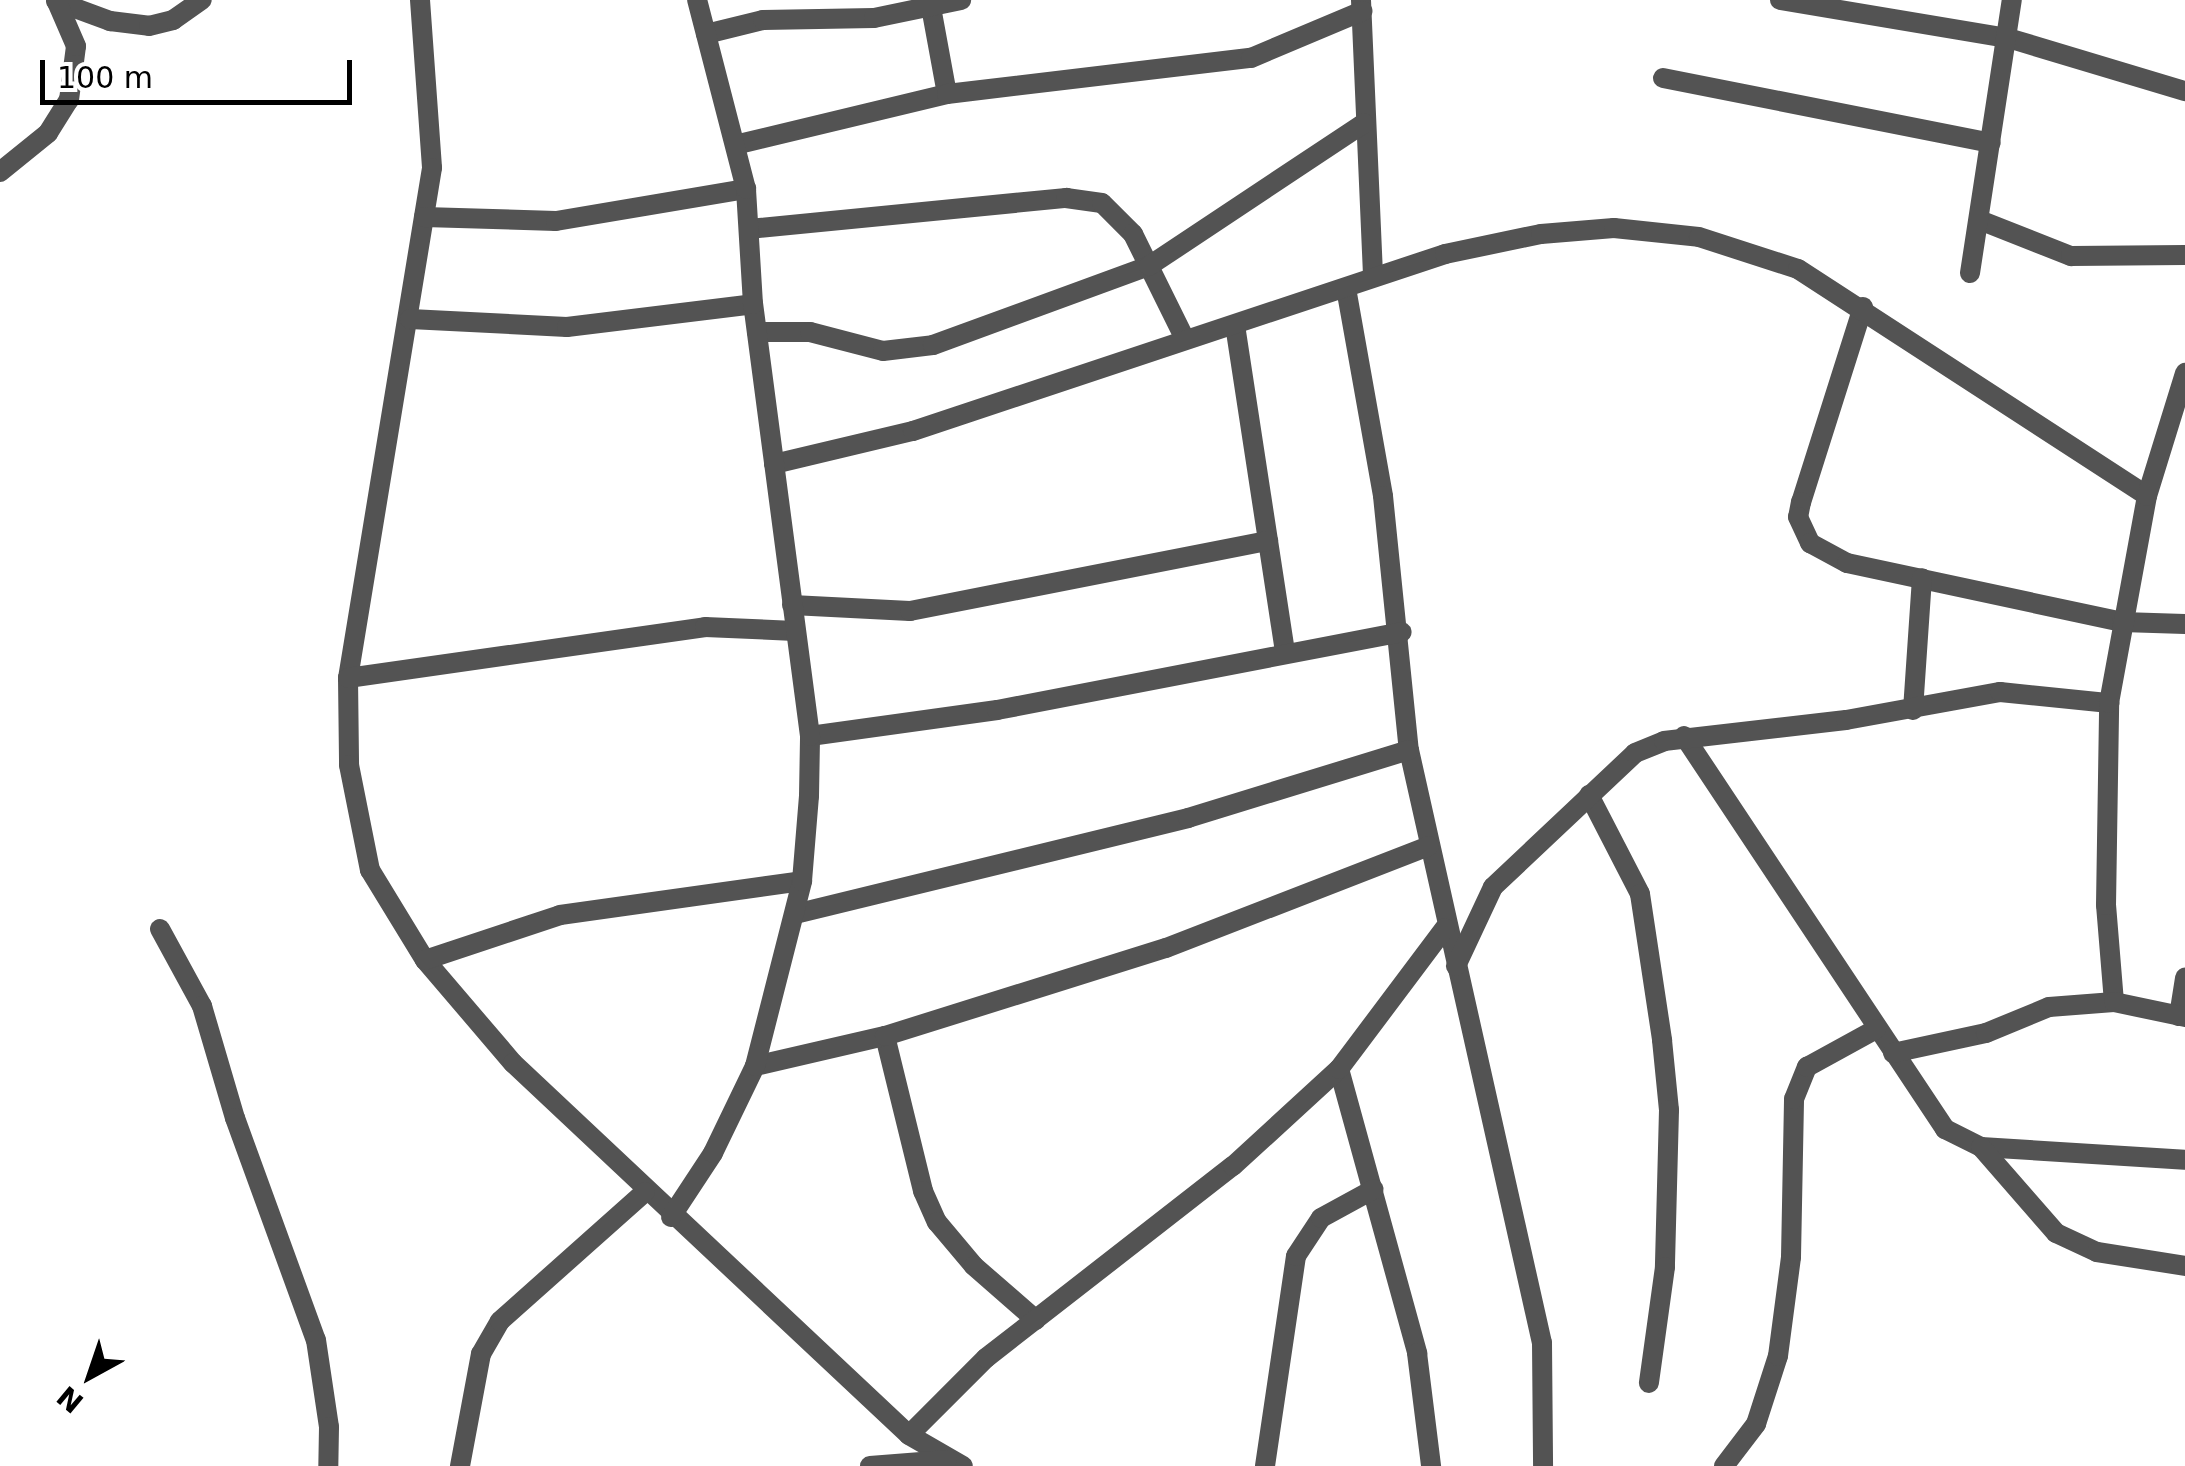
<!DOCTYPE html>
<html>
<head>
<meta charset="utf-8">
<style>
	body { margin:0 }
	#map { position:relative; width:2185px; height:1466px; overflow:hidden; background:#fff; font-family:"DejaVu Sans",sans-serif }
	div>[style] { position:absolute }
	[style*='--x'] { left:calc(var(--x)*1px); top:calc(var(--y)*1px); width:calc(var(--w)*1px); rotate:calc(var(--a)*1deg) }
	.street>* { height:20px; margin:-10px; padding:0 10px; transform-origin:10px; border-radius:10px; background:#535353 }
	span { translate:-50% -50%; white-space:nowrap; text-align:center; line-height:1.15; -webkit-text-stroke:8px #fff; paint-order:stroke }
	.north { position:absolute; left:40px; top:1326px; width:100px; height:100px; -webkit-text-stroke:8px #fff; paint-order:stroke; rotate:220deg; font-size:28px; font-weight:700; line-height:40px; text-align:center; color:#000 }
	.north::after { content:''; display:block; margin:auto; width:35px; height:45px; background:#000; clip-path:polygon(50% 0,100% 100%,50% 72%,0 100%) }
	.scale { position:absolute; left:40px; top:60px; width:312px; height:45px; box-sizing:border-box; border:5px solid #000; border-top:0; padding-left:12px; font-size:30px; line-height:35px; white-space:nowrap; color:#000; -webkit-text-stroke:8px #fff; paint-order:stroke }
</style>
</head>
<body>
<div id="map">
	<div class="street">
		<div style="--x:420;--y:0;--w:168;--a:85.9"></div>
		<div style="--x:432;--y:168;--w:517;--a:99.35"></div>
		<div style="--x:348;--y:678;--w:87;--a:89.3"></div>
		<div style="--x:349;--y:765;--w:107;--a:78.7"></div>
		<div style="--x:370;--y:870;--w:105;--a:58.6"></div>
		<div style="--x:425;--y:960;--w:135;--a:49.5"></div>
		<div style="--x:513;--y:1063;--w:543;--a:43.21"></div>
		<div style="--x:909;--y:1435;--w:62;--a:29.9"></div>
		<div style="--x:1361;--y:0;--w:277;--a:87.5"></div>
		<div style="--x:1780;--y:0;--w:231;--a:9.5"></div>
		<div style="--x:2008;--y:38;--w:185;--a:16.7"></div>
		<div style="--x:56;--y:1;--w:58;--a:20.3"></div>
		<div style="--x:110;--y:21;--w:39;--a:7"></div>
		<div style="--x:149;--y:26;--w:25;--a:-14"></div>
		<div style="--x:173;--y:20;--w:35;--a:-35"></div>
		<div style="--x:931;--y:7;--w:88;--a:79.6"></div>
		<div style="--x:706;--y:34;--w:59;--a:-13.8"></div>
		<div style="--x:763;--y:20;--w:111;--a:-1"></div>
		<div style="--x:874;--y:18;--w:89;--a:-11.7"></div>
		<div style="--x:1663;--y:78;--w:334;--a:11.2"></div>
		<div style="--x:739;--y:144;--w:214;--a:-13.5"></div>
		<div style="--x:947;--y:94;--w:306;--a:-6.8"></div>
		<div style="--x:1251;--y:58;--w:121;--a:-22.9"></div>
		<div style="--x:0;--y:172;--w:62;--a:-39.1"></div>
		<div style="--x:48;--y:133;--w:39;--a:-58"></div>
		<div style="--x:69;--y:100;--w:54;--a:-82.6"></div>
		<div style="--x:76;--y:46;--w:48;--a:-113.4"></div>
		<div style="--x:424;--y:217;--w:132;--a:1.7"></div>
		<div style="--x:556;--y:221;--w:193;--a:-9.6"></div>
		<div style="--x:1982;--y:221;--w:96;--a:21.5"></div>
		<div style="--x:2071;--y:256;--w:114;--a:-0.5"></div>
		<div style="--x:749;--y:229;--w:319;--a:-5.6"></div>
		<div style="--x:1066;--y:198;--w:36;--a:8"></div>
		<div style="--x:1102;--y:203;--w:44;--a:45"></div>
		<div style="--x:1133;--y:234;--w:117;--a:63.7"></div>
		<div style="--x:1970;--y:273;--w:276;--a:-81.3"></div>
		<div style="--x:1346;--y:288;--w:211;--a:79.9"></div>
		<div style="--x:1383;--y:496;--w:255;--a:84.2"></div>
		<div style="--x:1409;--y:750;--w:608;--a:77.36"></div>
		<div style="--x:1542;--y:1343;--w:123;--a:89.5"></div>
		<div style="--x:1863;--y:307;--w:205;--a:107.6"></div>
		<div style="--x:1801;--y:502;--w:15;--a:101"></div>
		<div style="--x:1798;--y:517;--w:29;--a:65"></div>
		<div style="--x:1810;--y:543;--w:42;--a:28.4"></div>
		<div style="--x:1847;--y:563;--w:281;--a:12.1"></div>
		<div style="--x:2122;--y:622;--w:63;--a:1.8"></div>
		<div style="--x:410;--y:319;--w:157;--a:2.9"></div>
		<div style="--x:567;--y:327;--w:187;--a:-7"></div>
		<div style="--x:1235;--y:325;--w:329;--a:81.3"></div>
		<div style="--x:757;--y:332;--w:53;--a:0"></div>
		<div style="--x:810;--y:332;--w:75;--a:14.6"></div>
		<div style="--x:883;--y:351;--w:50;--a:-6.8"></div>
		<div style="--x:933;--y:345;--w:230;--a:-20.1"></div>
		<div style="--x:1149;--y:266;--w:258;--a:-33.6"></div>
		<div style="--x:774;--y:464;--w:143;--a:-13.4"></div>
		<div style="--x:913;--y:431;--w:561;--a:-18.4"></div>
		<div style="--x:1445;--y:254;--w:98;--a:-11.8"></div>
		<div style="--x:1541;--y:234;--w:73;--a:-4.7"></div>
		<div style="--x:1614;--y:228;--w:85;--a:6"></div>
		<div style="--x:1699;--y:237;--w:104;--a:17.9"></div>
		<div style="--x:1798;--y:269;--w:416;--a:33"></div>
		<div style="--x:792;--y:605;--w:118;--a:2.9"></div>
		<div style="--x:910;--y:611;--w:365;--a:-11.1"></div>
		<div style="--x:348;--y:678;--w:361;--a:-8.1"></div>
		<div style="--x:705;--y:627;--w:90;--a:2.5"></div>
		<div style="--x:1913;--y:710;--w:132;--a:-86.1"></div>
		<div style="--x:810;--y:736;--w:189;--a:-7.9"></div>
		<div style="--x:997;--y:710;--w:412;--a:-10.9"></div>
		<div style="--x:1684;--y:736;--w:472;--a:56.4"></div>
		<div style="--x:1945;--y:1129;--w:40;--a:26.6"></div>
		<div style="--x:1981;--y:1147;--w:204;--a:3.6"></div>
		<div style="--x:1589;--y:795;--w:111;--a:62.7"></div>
		<div style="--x:1640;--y:894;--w:148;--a:81.4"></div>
		<div style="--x:1662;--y:1040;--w:70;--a:84.3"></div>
		<div style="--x:1669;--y:1110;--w:157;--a:91.5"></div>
		<div style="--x:1665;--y:1267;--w:117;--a:97.9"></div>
		<div style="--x:795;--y:914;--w:405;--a:-13.7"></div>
		<div style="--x:1188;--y:818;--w:231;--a:-17.1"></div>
		<div style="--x:160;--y:929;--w:88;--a:61.4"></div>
		<div style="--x:202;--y:1006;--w:117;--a:73.6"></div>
		<div style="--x:235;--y:1118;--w:236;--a:70"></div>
		<div style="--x:316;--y:1340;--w:88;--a:81.5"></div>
		<div style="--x:329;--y:1427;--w:39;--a:91"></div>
		<div style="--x:425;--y:960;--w:142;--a:-18.4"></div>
		<div style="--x:560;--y:915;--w:244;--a:-8"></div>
		<div style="--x:1456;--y:966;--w:87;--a:-64.9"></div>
		<div style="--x:1493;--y:887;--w:195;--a:-43.3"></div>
		<div style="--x:1635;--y:753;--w:31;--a:-22"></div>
		<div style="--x:1664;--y:741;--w:183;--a:-6.6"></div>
		<div style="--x:1846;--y:720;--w:157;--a:-10.3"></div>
		<div style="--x:2000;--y:692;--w:110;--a:5.8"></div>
		<div style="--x:2114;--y:1002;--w:97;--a:-94.7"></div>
		<div style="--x:2106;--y:905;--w:202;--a:-89.1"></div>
		<div style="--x:2109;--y:703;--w:210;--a:-79.6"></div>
		<div style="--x:2147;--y:496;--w:129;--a:-72.8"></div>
		<div style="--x:2179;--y:1016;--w:39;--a:-81"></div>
		<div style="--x:885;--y:1036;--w:160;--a:76.2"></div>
		<div style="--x:923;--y:1191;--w:34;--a:66"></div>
		<div style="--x:937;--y:1222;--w:57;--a:49.9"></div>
		<div style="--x:974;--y:1266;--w:82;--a:41.1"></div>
		<div style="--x:1893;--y:1053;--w:95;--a:-12.1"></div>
		<div style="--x:1986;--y:1033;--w:68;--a:-22.4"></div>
		<div style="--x:2049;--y:1007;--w:65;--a:-4.4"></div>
		<div style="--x:2114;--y:1002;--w:73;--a:11.9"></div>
		<div style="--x:755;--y:1066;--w:133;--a:-13"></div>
		<div style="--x:885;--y:1036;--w:294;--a:-17.4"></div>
		<div style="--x:1166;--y:948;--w:282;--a:-21.2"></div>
		<div style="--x:1339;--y:1069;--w:295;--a:74.6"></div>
		<div style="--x:1417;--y:1353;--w:114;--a:82.9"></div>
		<div style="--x:1981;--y:1147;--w:114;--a:48.9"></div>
		<div style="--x:2056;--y:1233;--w:45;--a:24.9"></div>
		<div style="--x:2097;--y:1252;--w:89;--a:9"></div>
		<div style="--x:671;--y:1217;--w:77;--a:-56.7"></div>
		<div style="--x:713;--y:1153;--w:97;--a:-64.2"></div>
		<div style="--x:755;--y:1066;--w:191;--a:-75.7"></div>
		<div style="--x:802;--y:881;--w:85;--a:-85.3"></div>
		<div style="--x:809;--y:796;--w:60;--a:-89"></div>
		<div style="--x:810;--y:736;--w:436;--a:-97.5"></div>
		<div style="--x:753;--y:304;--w:115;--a:-93.5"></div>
		<div style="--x:746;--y:189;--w:195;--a:-104.5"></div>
		<div style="--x:909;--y:1435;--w:109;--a:-45"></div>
		<div style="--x:986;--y:1358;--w:313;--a:-37.9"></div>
		<div style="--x:1233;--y:1166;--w:144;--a:-42.5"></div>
		<div style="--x:1339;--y:1069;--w:176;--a:-53.1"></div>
		<div style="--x:460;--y:1466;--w:114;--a:-79.4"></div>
		<div style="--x:481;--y:1354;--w:38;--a:-60"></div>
		<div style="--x:500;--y:1321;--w:194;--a:-41.7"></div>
		<div style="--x:870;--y:1466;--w:77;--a:-4.5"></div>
		<div style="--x:1265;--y:1466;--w:212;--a:-81.6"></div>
		<div style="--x:1296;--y:1256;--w:45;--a:-56.7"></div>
		<div style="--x:1321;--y:1218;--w:60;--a:-28.7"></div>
		<div style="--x:1724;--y:1466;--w:53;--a:-52.7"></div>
		<div style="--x:1756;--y:1424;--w:71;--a:-72.1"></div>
		<div style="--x:1778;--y:1356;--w:100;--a:-82.5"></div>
		<div style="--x:1791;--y:1257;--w:158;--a:-88.9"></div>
		<div style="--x:1794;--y:1099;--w:35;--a:-68"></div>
		<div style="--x:1807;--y:1067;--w:79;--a:-28.8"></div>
	</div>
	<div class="north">N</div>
	<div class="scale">100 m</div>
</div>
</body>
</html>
